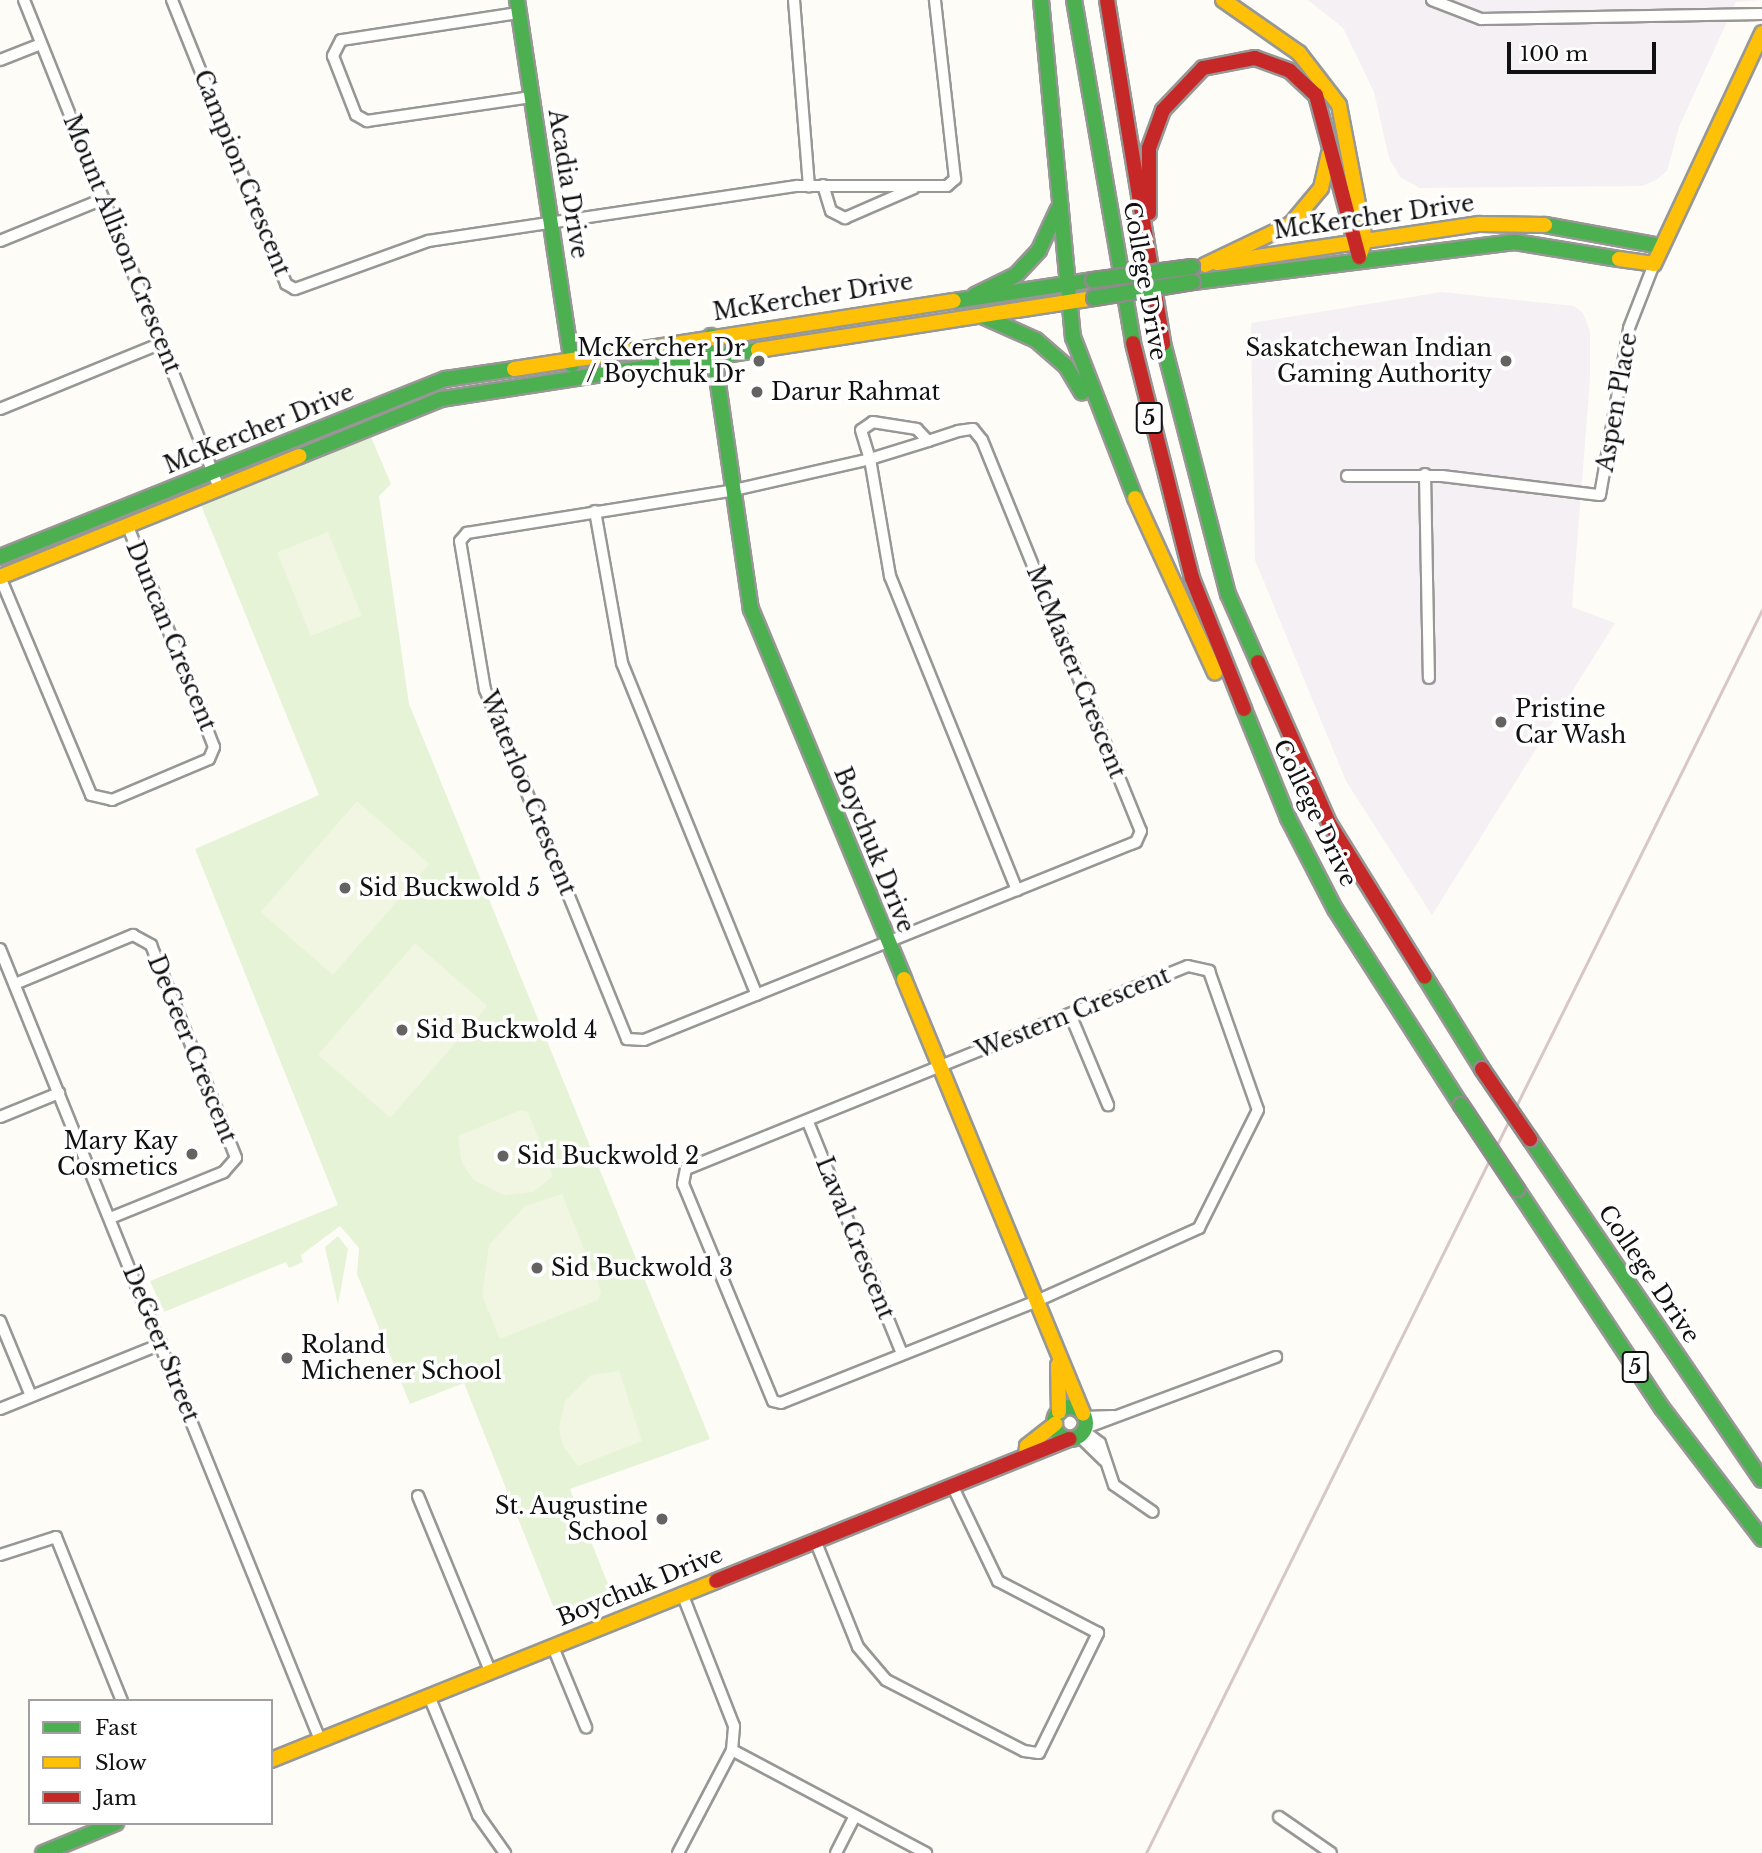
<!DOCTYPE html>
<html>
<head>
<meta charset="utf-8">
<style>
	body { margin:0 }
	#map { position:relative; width:1762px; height:1853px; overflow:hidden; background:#fdfcf7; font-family:"Libre Baskerville",serif }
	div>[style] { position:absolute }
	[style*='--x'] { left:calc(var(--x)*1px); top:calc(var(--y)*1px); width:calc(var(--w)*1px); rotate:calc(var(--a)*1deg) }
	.industrial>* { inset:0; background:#f5f0f3 }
	.green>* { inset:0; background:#e7f3d7 }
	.pitch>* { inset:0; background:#f0f6e1; transform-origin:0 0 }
	.roads { filter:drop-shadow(2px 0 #979795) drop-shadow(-2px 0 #979795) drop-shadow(0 2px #979795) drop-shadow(0 -2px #979795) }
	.street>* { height:10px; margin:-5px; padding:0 5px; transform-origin:5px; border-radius:5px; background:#fffffe }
	.fast>* { height:14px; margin:-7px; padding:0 7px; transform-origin:7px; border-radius:7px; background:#4caf50 }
	.fast>.ring { margin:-7px; padding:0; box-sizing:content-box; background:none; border:14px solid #4caf50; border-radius:50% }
	.slow>* { height:14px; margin:-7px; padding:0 7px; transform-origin:7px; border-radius:7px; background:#ffc107 }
	.jam>* { height:14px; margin:-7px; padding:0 7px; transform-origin:7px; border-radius:7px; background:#c62828 }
	.rail>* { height:2.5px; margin:-1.25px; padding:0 1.25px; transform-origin:1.25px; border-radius:1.25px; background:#d9c6c7 }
	.bridges { filter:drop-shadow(2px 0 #8e8d8b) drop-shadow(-2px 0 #8e8d8b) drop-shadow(0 2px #8e8d8b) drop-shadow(0 -2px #8e8d8b) }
	.fast-bridge>* { height:14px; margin:-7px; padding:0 7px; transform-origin:7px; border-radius:7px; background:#4caf50 }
	.jam-bridge>* { height:14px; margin:-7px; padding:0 7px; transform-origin:7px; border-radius:7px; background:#c62828 }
	.dots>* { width:19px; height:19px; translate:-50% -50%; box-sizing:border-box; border:4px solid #fff; border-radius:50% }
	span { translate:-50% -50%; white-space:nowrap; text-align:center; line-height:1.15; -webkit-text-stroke:7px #fff; paint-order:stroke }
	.shield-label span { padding:2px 5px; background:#fff; border:2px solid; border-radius:5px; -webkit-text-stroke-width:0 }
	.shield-label { font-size:21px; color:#111; font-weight:700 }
	.street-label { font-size:23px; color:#111 }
	.poi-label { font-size:23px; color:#111 }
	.right { translate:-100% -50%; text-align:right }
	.left { translate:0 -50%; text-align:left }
	.legend { position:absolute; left:28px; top:1699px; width:245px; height:126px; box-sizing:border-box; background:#fff; border:2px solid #a0a0a0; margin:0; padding:9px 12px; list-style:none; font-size:21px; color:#111 }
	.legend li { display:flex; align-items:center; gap:14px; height:35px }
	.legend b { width:35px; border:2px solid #a0a0a0 }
	.scale { position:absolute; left:1507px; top:42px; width:149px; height:32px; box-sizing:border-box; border:4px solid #111; border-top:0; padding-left:9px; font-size:21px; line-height:24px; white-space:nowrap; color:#111; -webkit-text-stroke:5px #fff; paint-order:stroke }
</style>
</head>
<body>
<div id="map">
	<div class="industrial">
		<div style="clip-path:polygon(1308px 0,1762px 0,1736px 2px,1679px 127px,1667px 171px,1656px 180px,1642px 186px,1420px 188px,1400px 177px,1389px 158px,1374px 92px,1343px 28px)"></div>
		<div style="clip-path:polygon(1442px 292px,1574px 306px,1583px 313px,1590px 331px,1590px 380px,1572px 607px,1615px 623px,1432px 915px,1346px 781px,1255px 560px,1251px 323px)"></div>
	</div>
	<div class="green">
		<div style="clip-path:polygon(371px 437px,391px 484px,379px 496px,409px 704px,710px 1439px,570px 1489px,616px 1604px,561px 1626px,464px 1383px,410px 1404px,357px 1274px,359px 1248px,340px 1226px,301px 1255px,303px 1262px,289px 1268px,286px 1262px,164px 1312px,150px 1281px,338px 1205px,195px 849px,319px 795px,201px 505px)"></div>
		<div style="clip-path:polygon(338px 1236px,348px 1249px,338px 1305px,325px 1247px)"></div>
	</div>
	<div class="pitch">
		<div style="left:328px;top:532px;width:90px;height:55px;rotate:68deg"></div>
		<div style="left:357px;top:801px;width:96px;height:147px;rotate:41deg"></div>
		<div style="left:415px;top:943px;width:96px;height:148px;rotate:41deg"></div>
		<div style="clip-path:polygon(521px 1110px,528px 1112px,553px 1176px,533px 1192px,504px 1195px,474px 1180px,462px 1163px,458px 1136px)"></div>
		<div style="clip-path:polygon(562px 1194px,601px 1291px,598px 1300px,500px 1339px,482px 1295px,489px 1245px,525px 1206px)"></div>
		<div style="clip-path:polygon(619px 1371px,642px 1441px,578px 1466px,563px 1446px,559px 1428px,565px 1401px,591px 1375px)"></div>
	</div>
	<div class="roads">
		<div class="street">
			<div style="--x:24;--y:0;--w:526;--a:68.22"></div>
			<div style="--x:172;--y:0;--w:306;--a:68.1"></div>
			<div style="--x:286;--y:284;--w:10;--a:29"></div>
			<div style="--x:295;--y:289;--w:141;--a:-19.8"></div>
			<div style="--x:428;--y:241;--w:373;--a:-8.5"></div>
			<div style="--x:797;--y:186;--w:150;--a:0"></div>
			<div style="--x:947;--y:186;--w:11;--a:-41"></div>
			<div style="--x:955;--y:179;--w:180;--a:-96.4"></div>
			<div style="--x:794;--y:0;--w:187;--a:85.4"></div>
			<div style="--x:1432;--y:0;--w:53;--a:21.2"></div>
			<div style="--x:1481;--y:19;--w:281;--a:-1"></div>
			<div style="--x:518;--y:13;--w:179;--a:171.3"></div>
			<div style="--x:341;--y:40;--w:18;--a:117"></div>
			<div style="--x:333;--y:56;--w:63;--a:68.7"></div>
			<div style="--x:356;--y:115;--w:13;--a:29"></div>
			<div style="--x:367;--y:121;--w:166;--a:-8.3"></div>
			<div style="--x:0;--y:60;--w:44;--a:-21.3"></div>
			<div style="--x:823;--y:185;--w:27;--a:73"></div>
			<div style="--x:831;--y:211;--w:16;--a:27"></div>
			<div style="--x:845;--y:218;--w:75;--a:-23.5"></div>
			<div style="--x:0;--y:241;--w:111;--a:-22.2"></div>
			<div style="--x:0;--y:409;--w:175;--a:-22.2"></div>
			<div style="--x:928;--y:441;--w:16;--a:-133"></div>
			<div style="--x:917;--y:429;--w:45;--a:-171"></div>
			<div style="--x:873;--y:422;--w:14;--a:146"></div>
			<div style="--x:861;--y:430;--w:30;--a:73"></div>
			<div style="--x:870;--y:459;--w:61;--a:-17.2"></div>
			<div style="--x:928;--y:441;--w:32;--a:-18"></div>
			<div style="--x:958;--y:431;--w:15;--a:-8"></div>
			<div style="--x:973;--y:429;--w:14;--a:51"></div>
			<div style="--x:982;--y:440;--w:422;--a:67.9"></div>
			<div style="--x:1141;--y:831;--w:12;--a:114"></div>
			<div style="--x:1136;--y:842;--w:530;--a:158.08"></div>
			<div style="--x:644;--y:1040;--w:17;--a:-177"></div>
			<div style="--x:627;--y:1039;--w:377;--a:-112.1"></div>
			<div style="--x:485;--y:690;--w:151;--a:-99.5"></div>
			<div style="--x:460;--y:541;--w:11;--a:-49"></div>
			<div style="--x:467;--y:533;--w:270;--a:-9.1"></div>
			<div style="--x:734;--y:490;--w:139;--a:-12.8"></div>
			<div style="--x:870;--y:459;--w:119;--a:80.3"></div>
			<div style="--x:890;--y:576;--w:339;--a:68"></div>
			<div style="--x:1425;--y:474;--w:204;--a:88.9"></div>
			<div style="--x:1347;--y:476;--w:95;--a:0"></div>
			<div style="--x:1442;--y:476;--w:159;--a:6.9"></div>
			<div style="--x:1600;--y:495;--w:169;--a:-80.1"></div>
			<div style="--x:1629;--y:328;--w:69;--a:-68.7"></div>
			<div style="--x:595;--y:511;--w:154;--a:79.9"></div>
			<div style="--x:622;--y:663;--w:358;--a:67.9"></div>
			<div style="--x:0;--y:577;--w:236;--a:67.3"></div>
			<div style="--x:91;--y:795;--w:22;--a:13"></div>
			<div style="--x:112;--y:800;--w:105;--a:-22.9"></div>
			<div style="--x:209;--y:759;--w:13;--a:-67"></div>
			<div style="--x:214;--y:747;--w:239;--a:-111.3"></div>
			<div style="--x:0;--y:949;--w:853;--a:67.97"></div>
			<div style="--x:1188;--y:966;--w:22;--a:13"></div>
			<div style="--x:1209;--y:971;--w:147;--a:70.6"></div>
			<div style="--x:1258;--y:1110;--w:132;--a:116.6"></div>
			<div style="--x:1199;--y:1228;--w:183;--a:155.8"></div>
			<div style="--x:1032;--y:1303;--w:270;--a:158.3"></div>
			<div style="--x:781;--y:1403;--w:8;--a:-166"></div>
			<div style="--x:773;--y:1401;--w:235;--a:-112.5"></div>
			<div style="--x:683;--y:1184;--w:15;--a:-79"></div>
			<div style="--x:686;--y:1169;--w:541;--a:-22.02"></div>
			<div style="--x:15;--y:984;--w:128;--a:-22.6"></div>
			<div style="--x:133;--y:935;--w:21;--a:29"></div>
			<div style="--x:151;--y:945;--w:229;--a:68.2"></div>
			<div style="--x:236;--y:1158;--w:18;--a:131"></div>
			<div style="--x:224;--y:1172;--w:123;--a:158"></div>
			<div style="--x:1070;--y:1014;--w:99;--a:67.3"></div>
			<div style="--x:0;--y:1117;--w:64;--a:-22.1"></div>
			<div style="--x:808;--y:1122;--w:250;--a:67.9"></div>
			<div style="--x:0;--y:1321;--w:81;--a:67.5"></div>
			<div style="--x:0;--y:1409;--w:174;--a:-22"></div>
			<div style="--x:1085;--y:1417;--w:28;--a:-2"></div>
			<div style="--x:1085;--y:1428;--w:204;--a:-20.4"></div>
			<div style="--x:1084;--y:1431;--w:20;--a:37"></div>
			<div style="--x:1100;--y:1443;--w:44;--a:71.6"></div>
			<div style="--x:1114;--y:1485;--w:47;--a:34.7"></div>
			<div style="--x:1079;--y:1436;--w:35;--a:44"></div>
			<div style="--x:418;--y:1496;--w:189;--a:67.6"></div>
			<div style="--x:815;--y:1540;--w:115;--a:68.1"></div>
			<div style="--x:858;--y:1647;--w:43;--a:49.7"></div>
			<div style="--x:886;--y:1680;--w:155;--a:27.2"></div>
			<div style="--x:1024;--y:1751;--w:15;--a:8"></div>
			<div style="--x:1039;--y:1753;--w:134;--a:-63.8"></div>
			<div style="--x:1098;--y:1633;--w:113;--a:-152.5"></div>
			<div style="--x:998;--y:1581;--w:106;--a:-115.6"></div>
			<div style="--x:0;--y:1555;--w:59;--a:-17.8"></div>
			<div style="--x:56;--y:1537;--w:177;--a:68.1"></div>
			<div style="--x:553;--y:1647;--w:87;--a:67.6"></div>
			<div style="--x:429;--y:1696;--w:129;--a:67.6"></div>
			<div style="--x:478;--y:1815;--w:47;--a:54.6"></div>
			<div style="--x:732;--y:1750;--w:220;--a:28"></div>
			<div style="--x:1279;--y:1817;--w:63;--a:34.7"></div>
			<div style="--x:678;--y:1853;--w:116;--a:-62.3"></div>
			<div style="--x:732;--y:1750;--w:24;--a:-85"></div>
			<div style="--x:734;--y:1726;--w:143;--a:-111.4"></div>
			<div style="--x:836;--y:1853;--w:38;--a:-63"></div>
		</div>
		<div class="fast">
			<div style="--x:517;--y:0;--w:369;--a:81.4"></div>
			<div style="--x:1041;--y:0;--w:339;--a:84.6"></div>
			<div style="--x:1073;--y:337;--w:173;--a:68.9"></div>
			<div style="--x:1074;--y:0;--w:348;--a:80.2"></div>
			<div style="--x:1545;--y:225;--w:118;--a:10.3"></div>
			<div style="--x:1193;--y:282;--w:324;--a:-7.1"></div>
			<div style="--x:1515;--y:242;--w:105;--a:9.3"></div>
			<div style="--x:975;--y:295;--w:46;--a:-26"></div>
			<div style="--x:1016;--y:275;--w:34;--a:-47"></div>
			<div style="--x:1039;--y:250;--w:45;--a:-65.1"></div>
			<div style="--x:954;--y:301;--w:141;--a:-8.6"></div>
			<div style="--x:980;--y:315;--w:61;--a:24.1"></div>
			<div style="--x:1036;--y:340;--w:40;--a:41"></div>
			<div style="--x:1066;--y:366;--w:31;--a:59"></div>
			<div style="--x:711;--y:336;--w:276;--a:81.7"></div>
			<div style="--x:751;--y:609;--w:400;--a:67.5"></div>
			<div style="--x:1163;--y:343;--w:259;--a:75.5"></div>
			<div style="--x:1228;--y:594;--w:74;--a:66.2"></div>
			<div style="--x:300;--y:456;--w:152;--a:-22"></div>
			<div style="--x:441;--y:399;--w:321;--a:-8.8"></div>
			<div style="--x:0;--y:557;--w:480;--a:-21.8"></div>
			<div style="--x:446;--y:379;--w:69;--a:-8.4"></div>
			<div style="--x:1244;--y:709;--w:118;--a:68"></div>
			<div style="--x:1288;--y:818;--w:102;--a:62.7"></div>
			<div style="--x:1335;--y:909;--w:233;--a:57.3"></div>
			<div style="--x:1425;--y:977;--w:108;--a:58.2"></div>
			<div style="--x:1530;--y:1139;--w:412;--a:55.8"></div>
			<div style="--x:1517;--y:1189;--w:263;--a:56.5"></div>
			<div style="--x:1662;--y:1408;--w:165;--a:52.6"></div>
			<div class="ring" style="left:1054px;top:1407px;width:18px;height:18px"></div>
			<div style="--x:43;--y:1853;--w:79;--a:-22.3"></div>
		</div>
		<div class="slow">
			<div style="--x:1223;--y:0;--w:93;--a:34.9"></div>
			<div style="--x:1299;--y:53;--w:66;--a:52.4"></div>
			<div style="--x:1339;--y:105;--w:137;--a:79.1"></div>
			<div style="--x:1365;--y:240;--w:18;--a:109"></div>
			<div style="--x:1619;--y:259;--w:35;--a:8"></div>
			<div style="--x:1654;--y:264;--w:255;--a:-64.9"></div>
			<div style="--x:1217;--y:263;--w:265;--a:-8.5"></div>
			<div style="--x:1479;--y:224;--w:66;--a:0.9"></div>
			<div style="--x:1205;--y:265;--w:95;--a:-25.5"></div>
			<div style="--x:1291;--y:224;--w:47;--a:-50.2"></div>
			<div style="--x:1321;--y:188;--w:35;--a:-77"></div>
			<div style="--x:758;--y:350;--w:340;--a:-8.8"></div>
			<div style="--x:514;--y:369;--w:445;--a:-8.8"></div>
			<div style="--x:1135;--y:498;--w:192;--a:65.4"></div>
			<div style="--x:0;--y:577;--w:323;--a:-22"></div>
			<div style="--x:904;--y:979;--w:470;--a:67.6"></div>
			<div style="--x:1058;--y:1365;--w:47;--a:88.8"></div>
			<div style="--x:1026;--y:1456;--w:10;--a:-84"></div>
			<div style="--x:1027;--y:1446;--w:36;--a:-38"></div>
			<div style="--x:271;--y:1760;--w:480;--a:-21.9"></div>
		</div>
		<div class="jam">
			<div style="--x:1107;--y:0;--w:348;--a:80.7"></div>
			<div style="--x:1149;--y:213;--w:65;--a:-90"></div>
			<div style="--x:1149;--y:148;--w:40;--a:-69.8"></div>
			<div style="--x:1163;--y:110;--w:58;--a:-46.4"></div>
			<div style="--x:1203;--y:68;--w:53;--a:-10.9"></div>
			<div style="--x:1255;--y:58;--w:37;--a:20"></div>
			<div style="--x:1290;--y:71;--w:35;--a:43"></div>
			<div style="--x:1316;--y:95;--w:168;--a:75.1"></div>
			<div style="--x:1133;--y:343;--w:242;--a:75.9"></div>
			<div style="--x:1192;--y:578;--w:141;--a:68.3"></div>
			<div style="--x:1258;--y:662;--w:176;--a:66.2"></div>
			<div style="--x:1329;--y:823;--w:181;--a:58.1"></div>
			<div style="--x:716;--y:1581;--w:381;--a:-21.9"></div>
		</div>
	</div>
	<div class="rail">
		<div style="--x:1146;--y:1853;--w:1387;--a:-63.64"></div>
	</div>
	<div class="bridges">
		<div class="fast-bridge">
			<div style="--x:1093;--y:280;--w:100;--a:-7.5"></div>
			<div style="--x:1094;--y:298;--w:100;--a:-9.2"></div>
			<div style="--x:1461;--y:1105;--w:101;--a:56.3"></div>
		</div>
		<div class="jam-bridge">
			<div style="--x:1482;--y:1069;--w:85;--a:55.6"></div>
		</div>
	</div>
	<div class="dots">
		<div style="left:759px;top:361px;background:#646362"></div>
		<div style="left:1506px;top:361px;background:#646362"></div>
		<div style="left:757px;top:392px;background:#646362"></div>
		<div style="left:1501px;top:722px;background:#646362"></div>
		<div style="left:345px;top:888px;background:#646362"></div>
		<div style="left:402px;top:1030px;background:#646362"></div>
		<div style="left:192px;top:1154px;background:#646362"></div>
		<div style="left:503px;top:1156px;background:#646362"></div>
		<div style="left:537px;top:1268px;background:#646362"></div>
		<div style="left:287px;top:1358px;background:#646362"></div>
		<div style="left:662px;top:1519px;background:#646362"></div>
	</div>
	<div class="shield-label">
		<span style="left:1149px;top:418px">5</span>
		<span style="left:1635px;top:1367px">5</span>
	</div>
	<div class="street-label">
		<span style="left:242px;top:173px;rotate:68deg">Campion Crescent</span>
		<span style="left:568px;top:184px;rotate:81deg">Acadia Drive</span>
		<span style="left:1374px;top:217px;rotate:-8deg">McKercher Drive</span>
		<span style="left:122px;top:244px;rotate:68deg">Mount Allison Crescent</span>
		<span style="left:1145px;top:281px;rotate:80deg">College Drive</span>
		<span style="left:813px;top:297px;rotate:-9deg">McKercher Drive</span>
		<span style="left:1617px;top:402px;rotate:-80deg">Aspen Place</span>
		<span style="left:259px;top:429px;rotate:-22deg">McKercher Drive</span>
		<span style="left:171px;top:636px;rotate:68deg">Duncan Crescent</span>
		<span style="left:1076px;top:672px;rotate:68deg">McMaster Crescent</span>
		<span style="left:528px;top:793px;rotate:68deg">Waterloo Crescent</span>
		<span style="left:1315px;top:813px;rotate:64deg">College Drive</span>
		<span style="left:874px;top:850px;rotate:68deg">Boychuk Drive</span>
		<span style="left:1073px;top:1013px;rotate:-22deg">Western Crescent</span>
		<span style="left:192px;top:1049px;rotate:68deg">DeGeer Crescent</span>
		<span style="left:855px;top:1238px;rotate:68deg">Laval Crescent</span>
		<span style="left:1649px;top:1274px;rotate:56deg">College Drive</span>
		<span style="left:161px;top:1344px;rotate:68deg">DeGeer Street</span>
		<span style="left:640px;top:1586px;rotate:-22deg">Boychuk Drive</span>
	</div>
	<div class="poi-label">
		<span class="right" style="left:745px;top:361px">McKercher Dr<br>/ Boychuk Dr</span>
		<span class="right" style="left:1492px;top:361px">Saskatchewan Indian<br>Gaming Authority</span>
		<span class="left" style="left:771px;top:392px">Darur Rahmat</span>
		<span class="left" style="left:1515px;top:722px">Pristine<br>Car Wash</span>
		<span class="left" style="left:359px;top:888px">Sid Buckwold 5</span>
		<span class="left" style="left:416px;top:1030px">Sid Buckwold 4</span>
		<span class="right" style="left:178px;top:1154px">Mary Kay<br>Cosmetics</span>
		<span class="left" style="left:517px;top:1156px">Sid Buckwold 2</span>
		<span class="left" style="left:551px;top:1268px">Sid Buckwold 3</span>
		<span class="left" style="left:301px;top:1358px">Roland<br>Michener School</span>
		<span class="right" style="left:648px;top:1519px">St. Augustine<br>School</span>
	</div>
	<ul class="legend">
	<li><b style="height:9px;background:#4caf50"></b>Fast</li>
	<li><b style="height:9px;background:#ffc107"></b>Slow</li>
	<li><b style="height:9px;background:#c62828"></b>Jam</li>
	</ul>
	<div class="scale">100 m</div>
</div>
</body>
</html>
